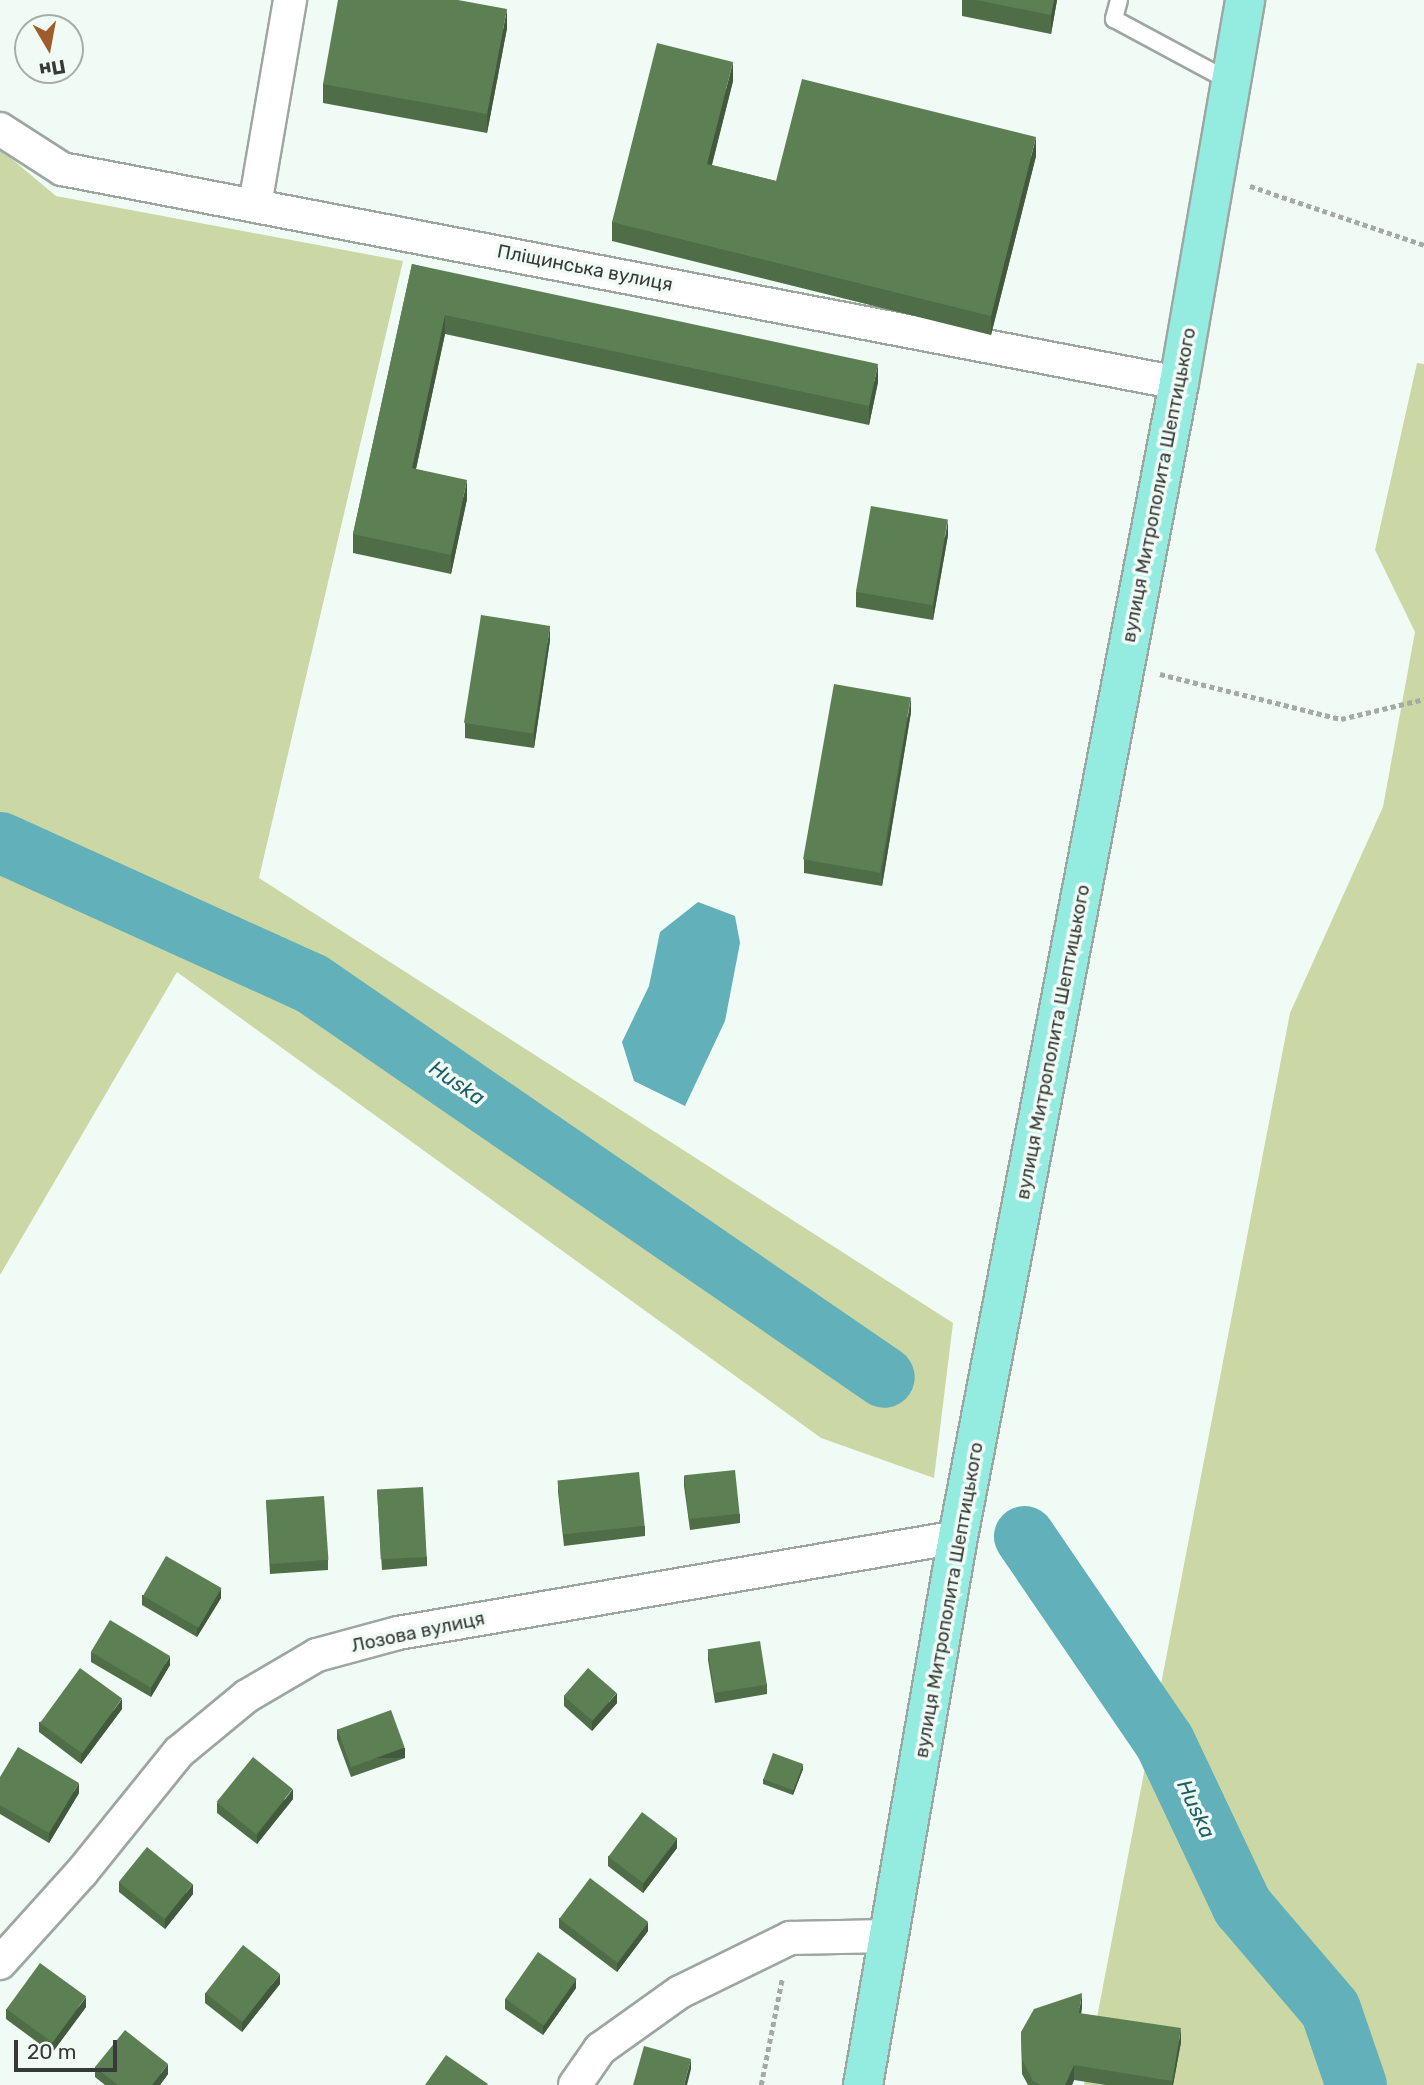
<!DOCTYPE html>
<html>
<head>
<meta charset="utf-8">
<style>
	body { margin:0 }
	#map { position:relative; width:1424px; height:2085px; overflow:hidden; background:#f1fbf5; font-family:Rubik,sans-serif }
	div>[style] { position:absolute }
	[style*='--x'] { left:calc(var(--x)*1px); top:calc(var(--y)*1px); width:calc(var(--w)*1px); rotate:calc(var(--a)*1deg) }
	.green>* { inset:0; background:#ccd7a6 }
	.water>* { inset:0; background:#62b0b9 }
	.river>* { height:61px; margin:-30.5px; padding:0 30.5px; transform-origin:30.5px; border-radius:30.5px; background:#62b0b9 }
	.path>* { height:4.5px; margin-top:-2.25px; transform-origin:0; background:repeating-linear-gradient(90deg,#a4aba7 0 5px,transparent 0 8.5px) }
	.roads { filter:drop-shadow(2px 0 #9ea6a2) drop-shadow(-2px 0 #9ea6a2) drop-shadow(0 2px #9ea6a2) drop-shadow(0 -2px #9ea6a2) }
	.service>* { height:16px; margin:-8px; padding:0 8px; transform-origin:8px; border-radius:8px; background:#fff }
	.minor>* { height:32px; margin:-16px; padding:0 16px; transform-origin:16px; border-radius:16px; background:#fff }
	.primary>* { height:38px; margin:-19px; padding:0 19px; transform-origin:19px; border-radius:19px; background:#94ece1 }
	.wall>* { inset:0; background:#4f6e48 }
	.shaded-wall>* { inset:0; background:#405a3b; transform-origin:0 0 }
	.building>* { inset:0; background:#5c8054; transform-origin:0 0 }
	span { translate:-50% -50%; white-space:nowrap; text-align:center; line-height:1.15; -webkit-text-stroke:7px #f1fbf5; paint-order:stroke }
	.street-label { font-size:19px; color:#373a38 }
	.water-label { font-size:21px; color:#1d5e65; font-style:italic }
	.north { position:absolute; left:14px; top:14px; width:70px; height:70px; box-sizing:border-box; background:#f1fbf5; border:2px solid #a7aea9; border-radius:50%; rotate:170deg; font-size:19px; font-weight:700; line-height:28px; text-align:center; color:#373a38 }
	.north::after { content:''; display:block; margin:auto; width:24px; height:32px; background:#9f5b2c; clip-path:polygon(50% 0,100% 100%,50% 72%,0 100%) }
	.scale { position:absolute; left:14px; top:2040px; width:103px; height:32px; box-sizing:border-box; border:4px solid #373a38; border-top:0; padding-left:9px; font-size:21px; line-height:24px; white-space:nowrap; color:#373a38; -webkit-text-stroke:5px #f1fbf5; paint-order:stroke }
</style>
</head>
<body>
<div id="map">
	<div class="green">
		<div style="clip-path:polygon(0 149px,56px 196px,403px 261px,259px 878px,953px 1323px,934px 1478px,821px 1438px,177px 972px,0 1275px)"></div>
		<div style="clip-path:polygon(1417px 363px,1424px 364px,1424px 2085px,1084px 2085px,1290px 1013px,1383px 807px,1415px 632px,1375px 550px)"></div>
	</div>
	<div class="water">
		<div style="clip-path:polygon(698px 902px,735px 916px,740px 943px,725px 1021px,685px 1106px,634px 1081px,622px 1042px,649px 986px,660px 932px)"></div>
	</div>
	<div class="river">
		<div style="--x:0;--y:842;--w:341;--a:24.4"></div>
		<div style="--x:311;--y:983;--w:695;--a:34.51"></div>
		<div style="--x:1024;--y:1536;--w:248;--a:55.7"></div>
		<div style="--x:1164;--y:1741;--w:183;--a:64.7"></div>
		<div style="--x:1242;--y:1906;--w:135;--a:49.5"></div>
		<div style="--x:1330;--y:2009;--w:80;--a:71.1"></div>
	</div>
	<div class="path">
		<div style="--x:1250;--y:186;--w:184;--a:18.7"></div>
		<div style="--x:1160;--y:674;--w:187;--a:14"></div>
		<div style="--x:1341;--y:719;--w:85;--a:-13.5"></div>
		<div style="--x:761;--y:2085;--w:108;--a:-78.8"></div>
	</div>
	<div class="roads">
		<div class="service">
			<div style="--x:1119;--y:0;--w:20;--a:105"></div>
			<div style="--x:1114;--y:19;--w:133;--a:28.3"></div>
		</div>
		<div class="minor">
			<div style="--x:0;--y:129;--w:74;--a:32.8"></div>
			<div style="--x:62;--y:169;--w:1137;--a:10.85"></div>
			<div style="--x:255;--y:205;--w:208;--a:-80.3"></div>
			<div style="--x:0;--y:1963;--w:122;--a:-48"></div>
			<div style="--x:82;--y:1872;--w:154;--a:-51.1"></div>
			<div style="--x:179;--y:1752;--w:88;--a:-39.5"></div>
			<div style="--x:247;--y:1696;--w:81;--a:-30.4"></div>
			<div style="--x:317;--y:1655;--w:84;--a:-15.2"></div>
			<div style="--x:398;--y:1633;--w:568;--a:-9.73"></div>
			<div style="--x:575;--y:2085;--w:44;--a:-55.2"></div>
			<div style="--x:600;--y:2049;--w:98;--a:-35.5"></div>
			<div style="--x:680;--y:1992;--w:123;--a:-26.1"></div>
			<div style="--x:790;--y:1938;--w:99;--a:-1.2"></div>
		</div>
		<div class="primary">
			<div style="--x:863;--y:2085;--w:556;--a:-80.17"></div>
			<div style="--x:958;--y:1537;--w:1175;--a:-79.16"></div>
			<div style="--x:1179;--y:383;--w:389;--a:-80.2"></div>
		</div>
	</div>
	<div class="wall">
		<div style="clip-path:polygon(962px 0,1057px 0,1051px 34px,962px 16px)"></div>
		<div style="clip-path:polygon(507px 28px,487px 133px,323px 103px,323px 84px)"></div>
		<div style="clip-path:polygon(733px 81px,712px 165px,776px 181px,1036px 156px,991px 335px,612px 241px,612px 222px)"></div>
		<div style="clip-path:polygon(412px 264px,878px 382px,869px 425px,445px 334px,416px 469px,467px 499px,451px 574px,353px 553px,353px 534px)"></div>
		<div style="clip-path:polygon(948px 535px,933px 620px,856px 607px,856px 592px)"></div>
		<div style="clip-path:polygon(550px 640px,534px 748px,465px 738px,465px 723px)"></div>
		<div style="clip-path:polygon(911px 712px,882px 886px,804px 873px,804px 859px)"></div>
		<div style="clip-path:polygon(684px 1476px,740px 1514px,740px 1523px,690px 1530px,684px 1486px)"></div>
		<div style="clip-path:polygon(558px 1482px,645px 1526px,645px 1536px,564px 1546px,558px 1492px)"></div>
		<div style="clip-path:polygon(377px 1490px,427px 1557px,427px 1566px,382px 1570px)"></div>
		<div style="clip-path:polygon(266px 1500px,328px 1560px,328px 1570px,270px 1574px)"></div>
		<div style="clip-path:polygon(142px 1595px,221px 1598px,197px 1637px,142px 1605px)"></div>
		<div style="clip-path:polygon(708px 1650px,767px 1684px,767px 1694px,715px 1703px,708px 1660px)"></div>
		<div style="clip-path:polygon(91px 1652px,170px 1665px,151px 1697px,91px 1662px)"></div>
		<div style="clip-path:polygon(564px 1696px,617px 1703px,592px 1731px,564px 1706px)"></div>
		<div style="clip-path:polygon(122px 1709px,81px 1764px,39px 1732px,39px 1722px)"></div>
		<div style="clip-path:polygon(337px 1729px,405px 1758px,351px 1777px,337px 1739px)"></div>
		<div style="clip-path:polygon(803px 1769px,793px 1795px,763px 1784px,763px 1779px)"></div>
		<div style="clip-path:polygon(0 1777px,79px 1793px,49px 1843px,0 1814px)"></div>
		<div style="clip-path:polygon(293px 1799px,257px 1844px,217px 1813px,217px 1803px)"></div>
		<div style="clip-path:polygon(677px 1848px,643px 1893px,608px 1866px,608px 1856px)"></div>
		<div style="clip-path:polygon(119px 1882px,193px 1894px,165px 1929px,119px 1892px)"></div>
		<div style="clip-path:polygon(559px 1918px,648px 1931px,617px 1972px,559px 1928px)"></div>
		<div style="clip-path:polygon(280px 1984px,242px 2032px,205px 2003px,205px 1993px)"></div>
		<div style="clip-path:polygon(576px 1988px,543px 2035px,505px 2009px,505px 1999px)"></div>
		<div style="clip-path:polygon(86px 2007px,52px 2053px,6px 2019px,6px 2009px)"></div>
		<div style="clip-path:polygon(1082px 2007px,1081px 2014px,1181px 2042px,1173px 2085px,1106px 2085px,1074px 2080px,1072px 2085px,1028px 2085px,1022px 2074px,1021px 2032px)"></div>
		<div style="clip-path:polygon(95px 2067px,168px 2074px,160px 2085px,105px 2085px,95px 2077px)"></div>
	</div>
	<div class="shaded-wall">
		<div style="clip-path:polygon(1054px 0,1057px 0,1051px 34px,1051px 15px)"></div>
		<div style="clip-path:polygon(507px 9px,507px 28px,487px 133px,487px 114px)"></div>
		<div style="clip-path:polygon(733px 62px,733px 81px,707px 183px,707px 164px)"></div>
		<div style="clip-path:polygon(1036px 137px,1036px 156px,991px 335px,991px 316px)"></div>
		<div style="clip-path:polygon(445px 315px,445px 334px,412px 487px,412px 468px)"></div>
		<div style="clip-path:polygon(878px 364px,878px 382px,869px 425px,869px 406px)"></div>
		<div style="clip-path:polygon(467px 480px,467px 499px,451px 574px,451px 555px)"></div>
		<div style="clip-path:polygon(948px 520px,948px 535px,933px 620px,933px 605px)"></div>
		<div style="clip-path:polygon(550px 626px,550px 640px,534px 748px,534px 733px)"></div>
		<div style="clip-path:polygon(911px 697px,911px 712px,882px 886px,882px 872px)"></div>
		<div style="clip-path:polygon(221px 1588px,221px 1598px,197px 1637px,197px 1627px)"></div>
		<div style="clip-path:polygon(170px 1656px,170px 1665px,151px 1697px,151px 1687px)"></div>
		<div style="clip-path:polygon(617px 1693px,617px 1703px,592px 1731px,592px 1721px)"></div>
		<div style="clip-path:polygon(122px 1699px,122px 1709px,81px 1764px,81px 1754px)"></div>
		<div style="left:405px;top:1748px;width:10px;height:57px;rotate:90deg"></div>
		<div style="clip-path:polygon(803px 1764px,803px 1769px,793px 1795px,793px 1790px)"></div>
		<div style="clip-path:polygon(79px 1783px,79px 1793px,49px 1843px,49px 1833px)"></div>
		<div style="clip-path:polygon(293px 1789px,293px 1799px,257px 1844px,257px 1835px)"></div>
		<div style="clip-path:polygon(677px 1838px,677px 1848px,643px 1893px,643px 1883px)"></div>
		<div style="clip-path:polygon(193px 1884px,193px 1894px,165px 1929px,165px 1919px)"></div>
		<div style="clip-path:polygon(648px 1922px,648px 1931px,617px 1972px,617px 1962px)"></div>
		<div style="clip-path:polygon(280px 1974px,280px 1984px,242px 2032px,242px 2022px)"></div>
		<div style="clip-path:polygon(576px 1979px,576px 1988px,543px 2035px,543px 2025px)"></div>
		<div style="clip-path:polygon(1082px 1993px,1082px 2007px,1079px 2028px,1079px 2013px)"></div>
		<div style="clip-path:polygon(86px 1997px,86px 2007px,52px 2053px,52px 2043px)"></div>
		<div style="clip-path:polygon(1181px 2028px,1181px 2042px,1173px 2085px,1172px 2085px)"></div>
		<div style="clip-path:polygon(691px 2059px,691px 2069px,687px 2085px,684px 2085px)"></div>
		<div style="clip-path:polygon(168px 2064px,168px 2074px,160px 2085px,152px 2085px)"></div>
		<div style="clip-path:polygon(1074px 2065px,1074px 2080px,1072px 2085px,1065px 2085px)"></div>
	</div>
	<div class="building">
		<div style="clip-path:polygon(338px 0,458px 0,507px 9px,487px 114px,323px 84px)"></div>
		<div style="clip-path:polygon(976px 0,1054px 0,1051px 15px)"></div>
		<div style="clip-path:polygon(657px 43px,733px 62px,707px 164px,776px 181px,802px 79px,1036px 137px,991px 316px,612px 222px)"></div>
		<div style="clip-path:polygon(412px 264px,878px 364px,869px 406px,445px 315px,412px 468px,467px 480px,451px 555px,353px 534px)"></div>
		<div style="left:871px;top:506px;width:78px;height:87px;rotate:10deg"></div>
		<div style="left:481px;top:615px;width:70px;height:109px;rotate:9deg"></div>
		<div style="left:834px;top:684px;width:78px;height:178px;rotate:10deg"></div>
		<div style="left:735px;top:1470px;width:44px;height:51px;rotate:84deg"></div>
		<div style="left:639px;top:1472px;width:54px;height:82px;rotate:84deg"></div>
		<div style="left:423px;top:1487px;width:70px;height:46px;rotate:87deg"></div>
		<div style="left:324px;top:1496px;width:64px;height:58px;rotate:86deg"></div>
		<div style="left:166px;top:1556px;width:64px;height:46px;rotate:30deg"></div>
		<div style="left:110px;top:1620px;width:70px;height:37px;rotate:31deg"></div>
		<div style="left:760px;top:1641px;width:44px;height:53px;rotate:81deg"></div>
		<div style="left:80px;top:1668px;width:52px;height:68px;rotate:36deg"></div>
		<div style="left:588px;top:1668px;width:38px;height:37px;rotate:41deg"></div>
		<div style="left:391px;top:1710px;width:40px;height:57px;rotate:70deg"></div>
		<div style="clip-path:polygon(18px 1747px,79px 1783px,49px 1833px,0 1805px,0 1777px)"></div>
		<div style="left:773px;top:1753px;width:32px;height:28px;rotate:20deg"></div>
		<div style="left:253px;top:1757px;width:51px;height:58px;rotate:39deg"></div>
		<div style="left:642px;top:1812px;width:44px;height:56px;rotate:37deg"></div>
		<div style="left:147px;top:1847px;width:59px;height:45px;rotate:39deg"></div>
		<div style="left:590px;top:1878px;width:73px;height:51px;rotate:37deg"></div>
		<div style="left:243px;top:1945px;width:47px;height:61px;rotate:38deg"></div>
		<div style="left:538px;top:1952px;width:47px;height:57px;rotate:35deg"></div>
		<div style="left:40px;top:1963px;width:57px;height:57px;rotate:36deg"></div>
		<div style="clip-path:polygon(1082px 1993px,1079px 2013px,1181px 2028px,1172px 2081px,1074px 2065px,1065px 2085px,1040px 2085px,1033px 2081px,1022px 2059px,1021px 2032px,1034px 2009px)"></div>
		<div style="clip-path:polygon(125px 2030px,168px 2064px,152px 2085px,118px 2085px,95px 2067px)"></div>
		<div style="clip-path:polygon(644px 2046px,691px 2059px,684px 2085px,633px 2085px)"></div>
		<div style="clip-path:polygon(446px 2055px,488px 2084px,487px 2085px,425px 2085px)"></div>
	</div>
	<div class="street-label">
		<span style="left:585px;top:268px;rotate:11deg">Пліщинська вулиця</span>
		<span style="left:1159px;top:485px;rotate:-79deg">вулиця Митрополита Шептицького</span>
		<span style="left:1053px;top:1042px;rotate:-79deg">вулиця Митрополита Шептицького</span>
		<span style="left:949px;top:1600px;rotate:-80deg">вулиця Митрополита Шептицького</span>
		<span style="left:418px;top:1632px;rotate:-12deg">Лозова вулиця</span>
	</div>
	<div class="water-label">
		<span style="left:457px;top:1083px;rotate:34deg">Huska</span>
		<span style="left:1196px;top:1809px;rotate:65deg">Huska</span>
	</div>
	<div class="north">Пн</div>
	<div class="scale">20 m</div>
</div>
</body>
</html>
